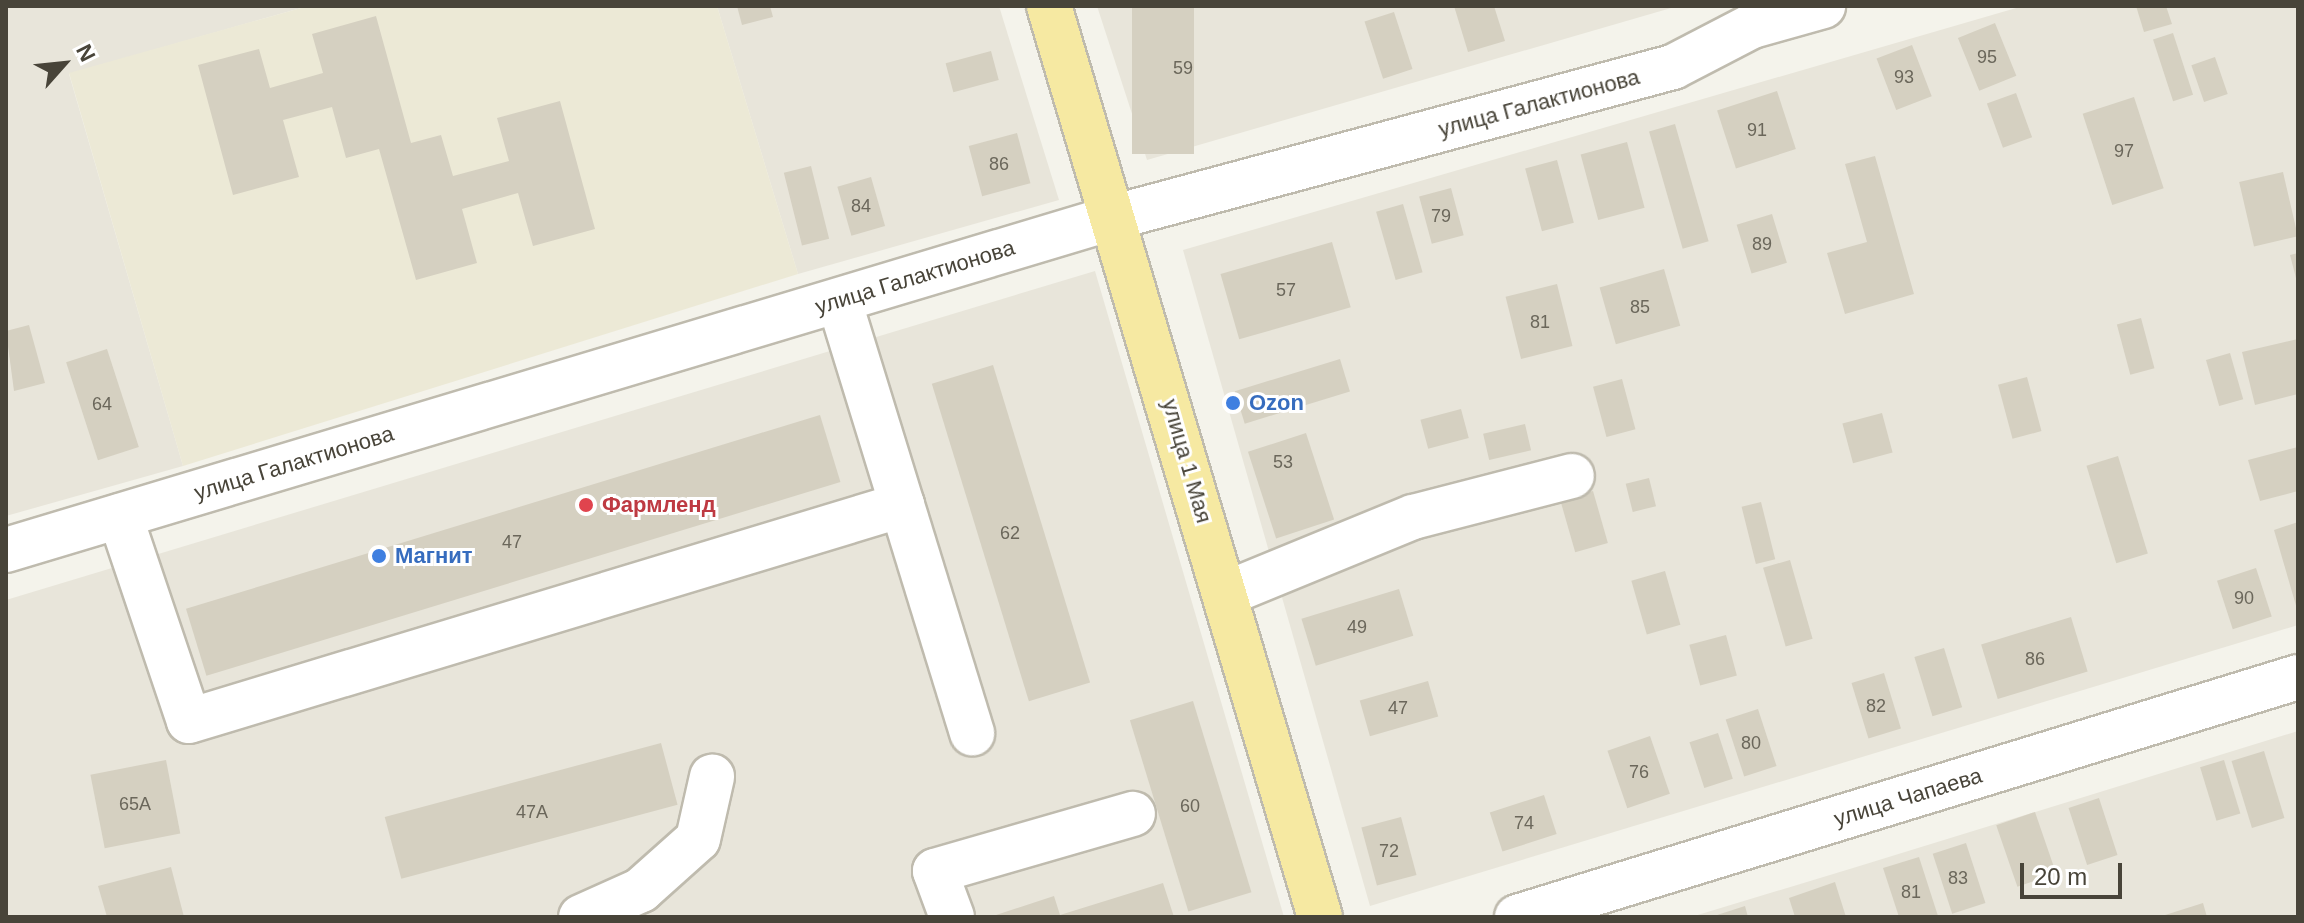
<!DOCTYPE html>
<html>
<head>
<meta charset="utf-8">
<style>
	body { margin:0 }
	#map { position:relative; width:2304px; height:923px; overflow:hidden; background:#f4f3eb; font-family:Helvetica,sans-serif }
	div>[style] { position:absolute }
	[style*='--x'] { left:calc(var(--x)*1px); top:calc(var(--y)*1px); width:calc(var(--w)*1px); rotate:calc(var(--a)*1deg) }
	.residential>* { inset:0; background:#e8e5da }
	.education>* { inset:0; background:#ece9d6 }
	.building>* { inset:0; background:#d5d0c1; transform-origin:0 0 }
	.roads { filter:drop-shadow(2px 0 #bfbbae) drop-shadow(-2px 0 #bfbbae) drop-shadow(0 2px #bfbbae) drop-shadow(0 -2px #bfbbae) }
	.minor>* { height:44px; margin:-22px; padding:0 22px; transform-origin:22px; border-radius:22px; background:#fff }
	.major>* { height:44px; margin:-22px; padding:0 22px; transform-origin:22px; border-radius:22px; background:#f6e9a2 }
	.dots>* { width:22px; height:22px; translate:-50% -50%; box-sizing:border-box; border:4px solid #fff; border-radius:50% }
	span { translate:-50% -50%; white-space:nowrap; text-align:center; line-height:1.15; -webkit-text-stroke:6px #fff; paint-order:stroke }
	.number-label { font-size:18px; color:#6b675b }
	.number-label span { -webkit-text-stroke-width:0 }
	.street-label { font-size:22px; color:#484439 }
	.shop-label { font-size:22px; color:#366cbe; font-weight:700 }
	.left { translate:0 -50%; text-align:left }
	.health-label { font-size:22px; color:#be3a42; font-weight:700 }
	.frame { position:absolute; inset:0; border:8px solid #484439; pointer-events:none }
	.north { position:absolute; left:24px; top:24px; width:80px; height:80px; -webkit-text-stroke:6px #fff; paint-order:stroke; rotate:63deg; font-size:22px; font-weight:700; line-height:32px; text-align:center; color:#484439 }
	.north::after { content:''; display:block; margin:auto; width:28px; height:36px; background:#484439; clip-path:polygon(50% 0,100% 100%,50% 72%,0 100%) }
	.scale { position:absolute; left:2020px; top:863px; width:102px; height:36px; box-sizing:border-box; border:4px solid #484439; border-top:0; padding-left:10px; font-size:24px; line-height:28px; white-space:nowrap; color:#484439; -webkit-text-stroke:6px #fff; paint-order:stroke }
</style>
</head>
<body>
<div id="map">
	<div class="residential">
		<div style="clip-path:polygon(6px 6px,308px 6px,69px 74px,183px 466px,6px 516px)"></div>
		<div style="clip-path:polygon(717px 6px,999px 6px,1059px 200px,798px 274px)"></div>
		<div style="clip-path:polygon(1097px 6px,1678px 6px,1147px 160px)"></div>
		<div style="clip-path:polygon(2023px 6px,2298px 6px,2298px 625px,1370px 906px,1183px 250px)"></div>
		<div style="clip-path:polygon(1095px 271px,1284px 917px,6px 917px,6px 600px)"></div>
		<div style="clip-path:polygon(2298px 731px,2298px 917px,1691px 917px,1853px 868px)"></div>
	</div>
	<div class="education">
		<div style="clip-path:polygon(308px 6px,717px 6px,798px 274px,183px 466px,69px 73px)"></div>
	</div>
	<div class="building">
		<div style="clip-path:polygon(737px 6px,770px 6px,773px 17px,742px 25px)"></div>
		<div style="left:1132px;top:6px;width:62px;height:148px"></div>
		<div style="clip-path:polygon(1454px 6px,1494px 6px,1505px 41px,1468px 52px)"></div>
		<div style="clip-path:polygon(2136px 6px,2166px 6px,2172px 24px,2144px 32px)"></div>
		<div style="left:1394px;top:12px;width:60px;height:31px;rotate:72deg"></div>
		<div style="clip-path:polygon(376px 16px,411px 143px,441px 135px,453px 176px,509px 161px,497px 118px,560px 101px,595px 229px,533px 246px,518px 193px,462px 209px,477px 263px,416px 280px,379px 149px,346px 158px,332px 107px,283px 120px,299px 177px,233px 195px,198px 65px,259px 49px,270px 88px,323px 73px,312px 34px)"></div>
		<div style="left:1995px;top:23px;width:57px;height:40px;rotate:68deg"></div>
		<div style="left:2173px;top:33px;width:65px;height:21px;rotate:72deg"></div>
		<div style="left:1912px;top:45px;width:55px;height:38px;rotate:69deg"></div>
		<div style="left:991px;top:51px;width:30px;height:47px;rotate:75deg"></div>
		<div style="left:2215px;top:57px;width:39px;height:25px;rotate:71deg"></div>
		<div style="left:1777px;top:91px;width:61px;height:63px;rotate:72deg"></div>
		<div style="left:2016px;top:93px;width:47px;height:31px;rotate:70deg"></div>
		<div style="left:2134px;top:97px;width:96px;height:54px;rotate:72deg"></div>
		<div style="left:1675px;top:124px;width:122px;height:27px;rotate:74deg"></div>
		<div style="left:1017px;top:133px;width:52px;height:50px;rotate:75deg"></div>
		<div style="left:1627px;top:142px;width:68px;height:48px;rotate:75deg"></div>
		<div style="clip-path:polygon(1875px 156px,1914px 294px,1845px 314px,1827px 253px,1867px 242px,1845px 164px)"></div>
		<div style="left:1557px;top:160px;width:65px;height:33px;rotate:75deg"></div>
		<div style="left:811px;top:166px;width:75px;height:28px;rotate:76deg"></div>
		<div style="left:2283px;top:172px;width:66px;height:45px;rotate:77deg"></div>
		<div style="left:871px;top:177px;width:51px;height:35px;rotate:74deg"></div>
		<div style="left:1451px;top:188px;width:49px;height:33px;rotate:75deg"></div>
		<div style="left:1403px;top:204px;width:71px;height:28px;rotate:74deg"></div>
		<div style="left:1772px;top:214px;width:51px;height:37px;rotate:73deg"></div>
		<div style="left:1332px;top:242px;width:68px;height:116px;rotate:74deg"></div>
		<div style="clip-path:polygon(2298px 253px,2298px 282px,2297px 282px,2290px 255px)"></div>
		<div style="left:1664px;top:269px;width:59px;height:67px;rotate:74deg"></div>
		<div style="left:1557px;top:284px;width:64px;height:53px;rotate:76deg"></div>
		<div style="left:2141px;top:318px;width:52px;height:25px;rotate:75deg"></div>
		<div style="clip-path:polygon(29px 325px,45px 383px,14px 391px,6px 331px)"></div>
		<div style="clip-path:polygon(2298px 339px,2298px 394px,2255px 405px,2242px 352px)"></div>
		<div style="left:107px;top:349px;width:103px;height:43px;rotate:72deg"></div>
		<div style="left:2230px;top:353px;width:48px;height:25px;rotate:74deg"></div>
		<div style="left:1340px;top:359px;width:34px;height:110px;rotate:73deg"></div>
		<div style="left:993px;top:365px;width:332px;height:64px;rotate:73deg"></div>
		<div style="left:2027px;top:377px;width:56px;height:30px;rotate:75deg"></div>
		<div style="left:1622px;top:379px;width:52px;height:30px;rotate:75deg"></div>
		<div style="left:1461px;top:409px;width:30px;height:42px;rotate:75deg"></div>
		<div style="left:1882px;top:413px;width:41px;height:41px;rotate:75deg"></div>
		<div style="left:820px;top:415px;width:70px;height:663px;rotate:73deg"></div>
		<div style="left:1525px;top:424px;width:27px;height:43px;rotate:77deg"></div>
		<div style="left:1306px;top:433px;width:91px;height:61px;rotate:72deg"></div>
		<div style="clip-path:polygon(2298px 447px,2298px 491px,2260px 501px,2248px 460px)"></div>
		<div style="left:2118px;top:456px;width:102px;height:33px;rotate:73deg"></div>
		<div style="left:1649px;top:478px;width:29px;height:24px;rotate:76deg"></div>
		<div style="left:1593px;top:491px;width:54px;height:34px;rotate:74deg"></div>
		<div style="left:1761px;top:502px;width:59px;height:20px;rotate:76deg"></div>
		<div style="clip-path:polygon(2298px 522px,2298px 608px,2297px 609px,2274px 530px)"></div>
		<div style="left:1790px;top:560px;width:82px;height:28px;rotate:74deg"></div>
		<div style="left:2256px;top:568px;width:51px;height:41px;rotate:72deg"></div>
		<div style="left:1665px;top:571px;width:56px;height:35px;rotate:74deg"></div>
		<div style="left:1399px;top:589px;width:49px;height:102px;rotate:73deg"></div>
		<div style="left:2071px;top:617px;width:57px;height:94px;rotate:73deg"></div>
		<div style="left:1726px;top:635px;width:42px;height:38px;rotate:75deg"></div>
		<div style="left:1944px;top:648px;width:62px;height:31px;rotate:73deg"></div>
		<div style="left:1884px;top:673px;width:58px;height:34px;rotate:73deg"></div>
		<div style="left:1428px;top:681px;width:37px;height:71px;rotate:74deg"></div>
		<div style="left:1193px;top:701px;width:200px;height:66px;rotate:73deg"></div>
		<div style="left:1758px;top:709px;width:60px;height:34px;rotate:72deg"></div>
		<div style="left:1718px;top:733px;width:48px;height:30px;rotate:72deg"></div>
		<div style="left:1650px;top:736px;width:61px;height:45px;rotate:71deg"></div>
		<div style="left:661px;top:743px;width:64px;height:286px;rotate:75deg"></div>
		<div style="left:2264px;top:751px;width:70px;height:34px;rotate:73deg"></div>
		<div style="left:166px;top:760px;width:75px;height:77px;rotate:79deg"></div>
		<div style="left:2224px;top:760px;width:56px;height:25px;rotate:73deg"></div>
		<div style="left:1544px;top:795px;width:41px;height:57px;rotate:72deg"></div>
		<div style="left:2099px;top:798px;width:60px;height:32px;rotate:72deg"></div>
		<div style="left:2035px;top:812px;width:65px;height:41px;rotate:71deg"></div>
		<div style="left:1401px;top:817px;width:60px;height:41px;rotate:75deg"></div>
		<div style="left:1966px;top:843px;width:63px;height:35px;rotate:72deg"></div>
		<div style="clip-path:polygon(1919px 857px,1938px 916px,1899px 917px,1883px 868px)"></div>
		<div style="clip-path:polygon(171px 867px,184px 917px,107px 917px,98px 886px)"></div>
		<div style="clip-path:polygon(1835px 882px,1846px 917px,1795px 917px,1789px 898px)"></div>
		<div style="clip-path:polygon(1163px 883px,1174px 917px,990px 917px,1054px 896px,1060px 915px)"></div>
		<div style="clip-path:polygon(2203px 903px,2207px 917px,2162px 917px,2162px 916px)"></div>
		<div style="clip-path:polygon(1745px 906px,1748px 917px,1714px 917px,1714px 916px)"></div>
	</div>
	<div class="roads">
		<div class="minor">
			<div style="--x:902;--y:505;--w:239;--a:72.9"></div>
			<div style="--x:120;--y:516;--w:216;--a:71.4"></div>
			<div style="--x:189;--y:721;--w:745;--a:-16.85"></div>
			<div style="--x:902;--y:505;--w:214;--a:-107.1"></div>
			<div style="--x:6;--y:550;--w:1158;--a:-16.71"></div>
			<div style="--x:1115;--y:217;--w:578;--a:-15.05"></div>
			<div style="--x:1673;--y:67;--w:89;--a:-27.4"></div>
			<div style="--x:1752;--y:26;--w:74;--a:-15.7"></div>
			<div style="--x:1225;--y:594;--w:203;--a:-22.3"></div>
			<div style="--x:1413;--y:517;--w:164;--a:-14.5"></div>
			<div style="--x:581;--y:917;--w:66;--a:-24.2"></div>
			<div style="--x:641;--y:890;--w:76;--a:-41.8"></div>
			<div style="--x:698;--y:839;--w:64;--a:-77.3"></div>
			<div style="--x:952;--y:917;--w:49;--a:-110.3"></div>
			<div style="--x:935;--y:871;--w:206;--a:-16.1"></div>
			<div style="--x:1517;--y:917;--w:817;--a:-17.08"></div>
		</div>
		<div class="major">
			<div style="--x:1049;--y:6;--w:950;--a:73.43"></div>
		</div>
	</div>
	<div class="dots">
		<div style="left:1233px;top:403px;background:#3f7fe0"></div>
		<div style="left:586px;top:505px;background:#e0444e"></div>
		<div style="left:379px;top:556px;background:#3f7fe0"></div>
	</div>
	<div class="number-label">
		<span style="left:1987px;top:57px">95</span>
		<span style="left:1183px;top:68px">59</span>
		<span style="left:1904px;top:77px">93</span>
		<span style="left:1757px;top:130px">91</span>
		<span style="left:2124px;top:151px">97</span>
		<span style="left:999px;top:164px">86</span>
		<span style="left:861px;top:206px">84</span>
		<span style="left:1441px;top:216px">79</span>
		<span style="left:1762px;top:244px">89</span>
		<span style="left:1286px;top:290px">57</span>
		<span style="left:1640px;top:307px">85</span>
		<span style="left:1540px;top:322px">81</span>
		<span style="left:102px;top:404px">64</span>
		<span style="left:1283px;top:462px">53</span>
		<span style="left:1010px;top:533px">62</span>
		<span style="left:512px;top:542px">47</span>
		<span style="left:2244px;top:598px">90</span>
		<span style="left:1357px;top:627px">49</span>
		<span style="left:2035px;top:659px">86</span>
		<span style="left:1876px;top:706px">82</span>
		<span style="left:1398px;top:708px">47</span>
		<span style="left:1751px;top:743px">80</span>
		<span style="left:1639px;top:772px">76</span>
		<span style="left:135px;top:804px">65А</span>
		<span style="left:1190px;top:806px">60</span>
		<span style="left:532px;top:812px">47А</span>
		<span style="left:1524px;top:823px">74</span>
		<span style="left:1389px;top:851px">72</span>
		<span style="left:1958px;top:878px">83</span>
		<span style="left:1911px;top:892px">81</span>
	</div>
	<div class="street-label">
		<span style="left:1539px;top:103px;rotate:-15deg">улица Галактионова</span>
		<span style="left:915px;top:277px;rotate:-17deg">улица Галактионова</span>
		<span style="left:1187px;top:461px;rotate:74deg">улица 1 Мая</span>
		<span style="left:294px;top:463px;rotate:-17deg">улица Галактионова</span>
		<span style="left:1908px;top:797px;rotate:-17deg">улица Чапаева</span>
	</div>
	<div class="shop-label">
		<span class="left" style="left:1249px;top:403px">Ozon</span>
		<span class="left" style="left:395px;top:556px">Магнит</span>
	</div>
	<div class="health-label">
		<span class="left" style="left:602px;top:505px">Фармленд</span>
	</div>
	<div class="frame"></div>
	<div class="north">N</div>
	<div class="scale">20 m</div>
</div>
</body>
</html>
